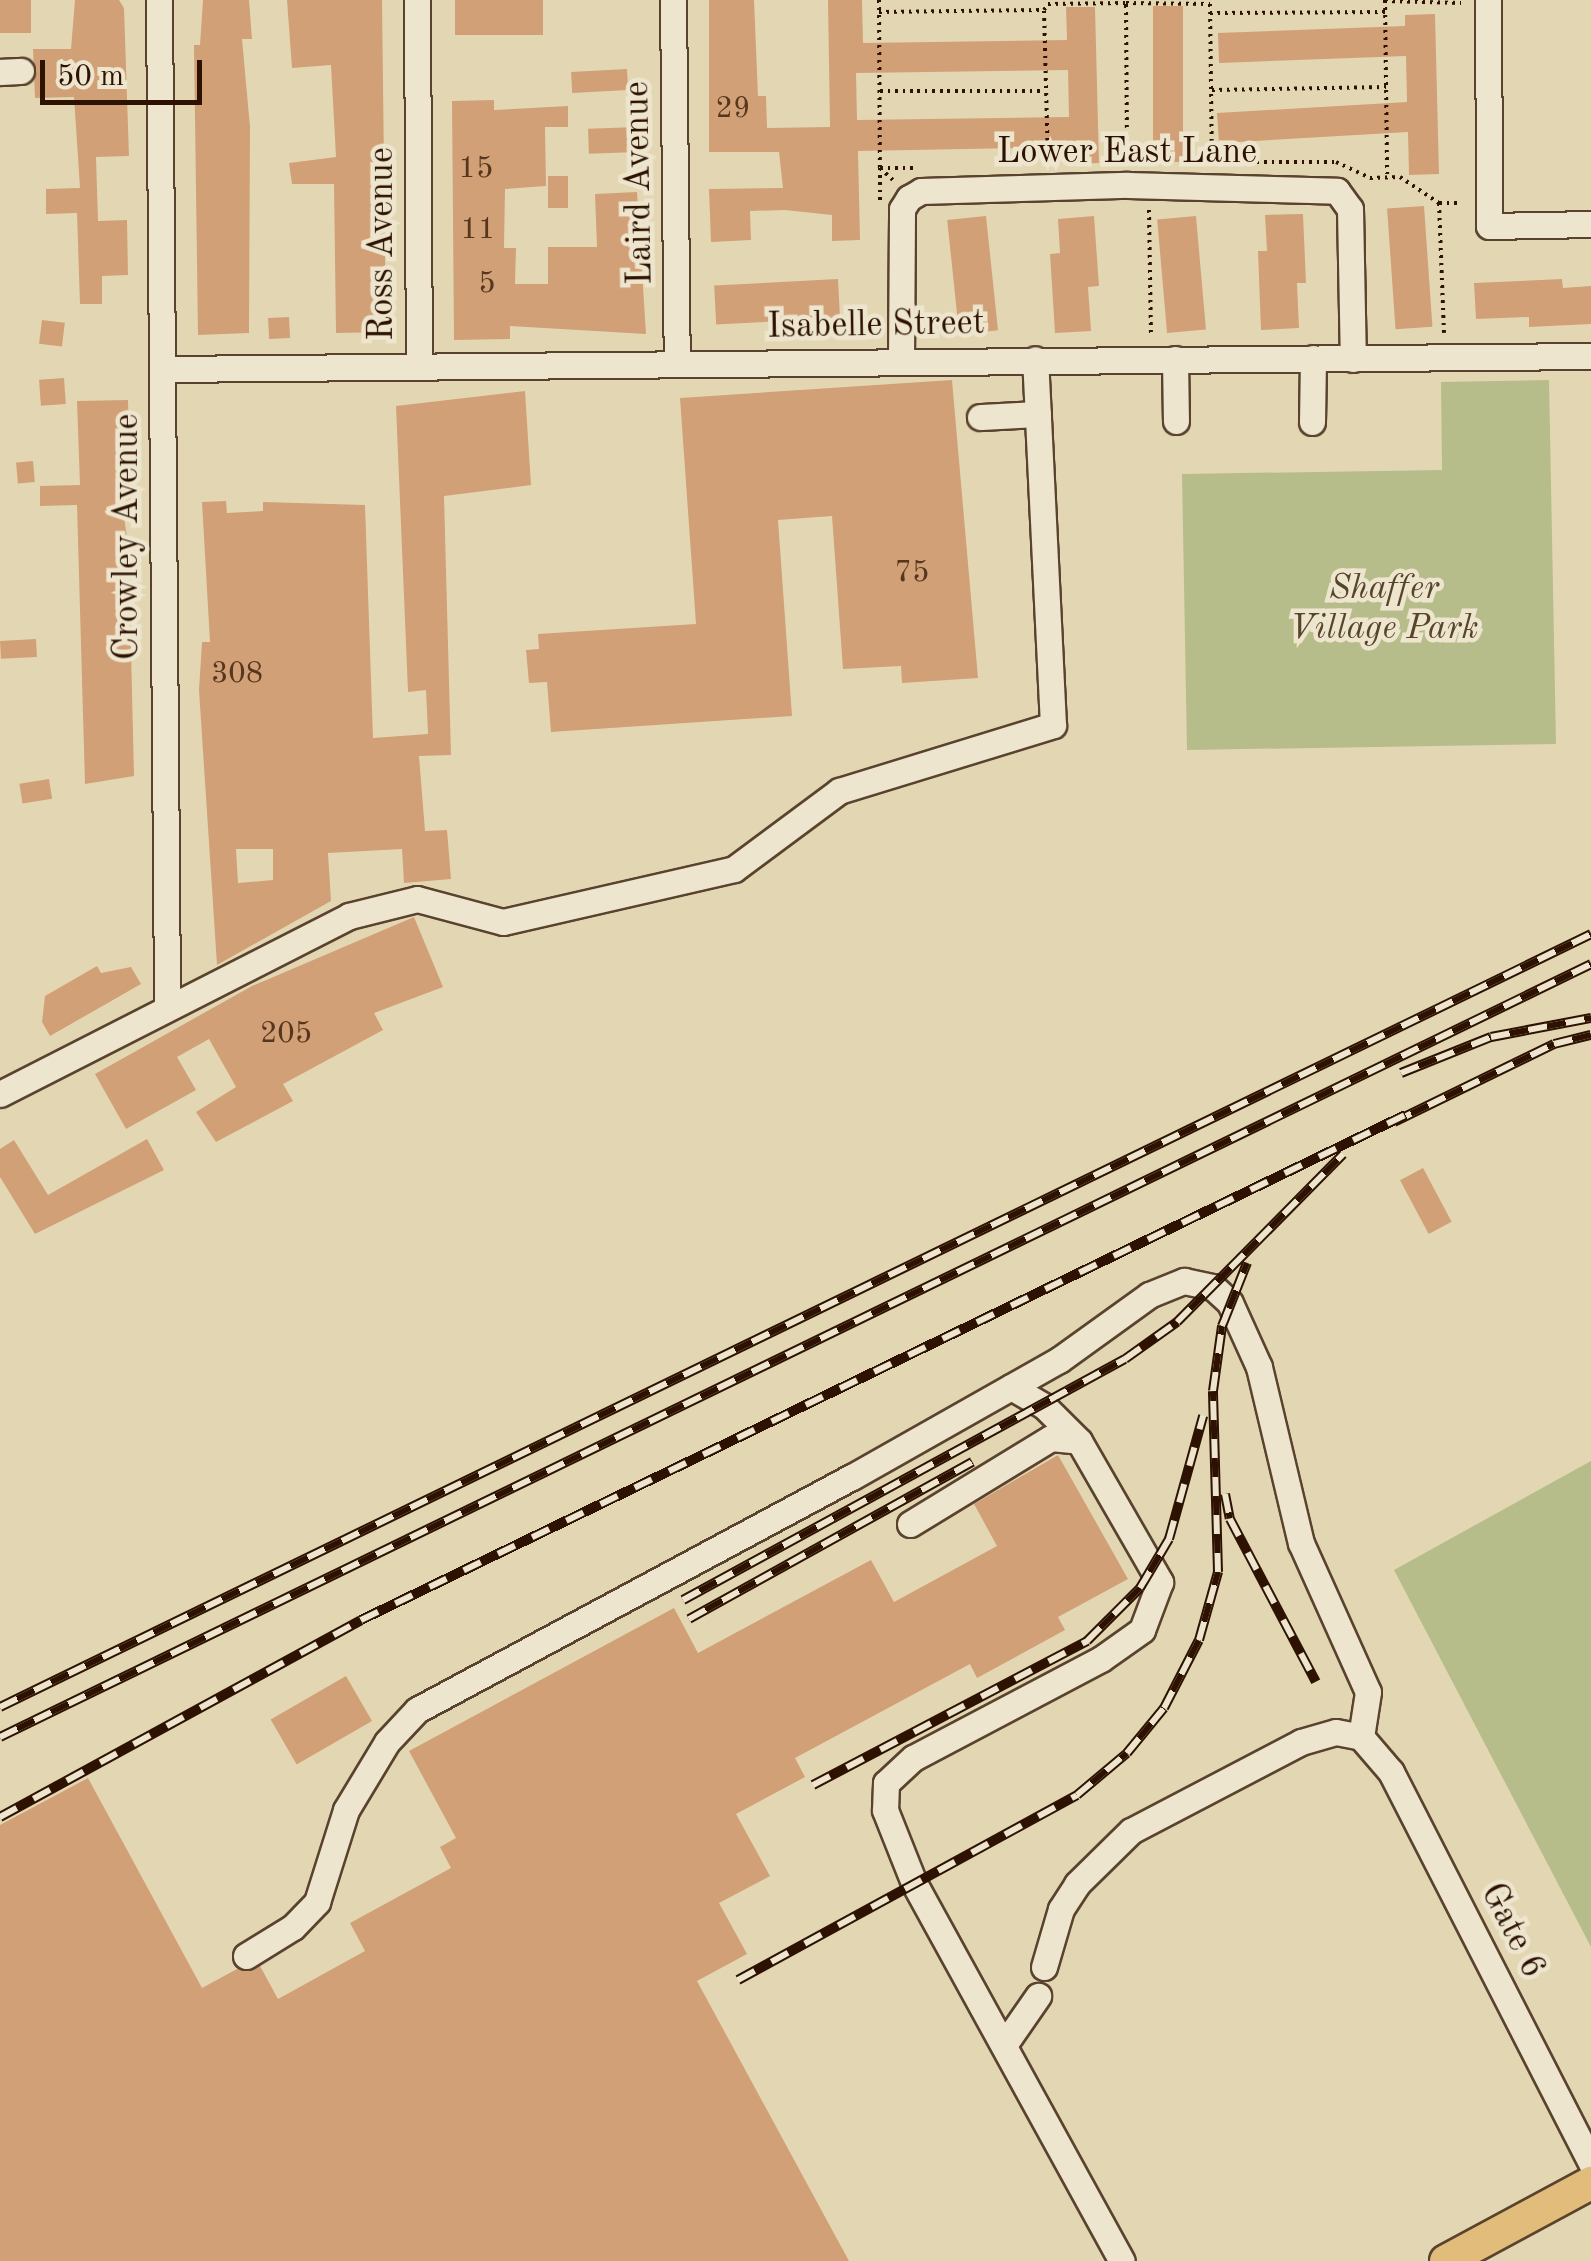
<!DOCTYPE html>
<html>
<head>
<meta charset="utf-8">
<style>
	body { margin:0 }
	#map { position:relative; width:1591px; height:2261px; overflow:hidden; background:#e3d7b3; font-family:"Old Standard TT",serif }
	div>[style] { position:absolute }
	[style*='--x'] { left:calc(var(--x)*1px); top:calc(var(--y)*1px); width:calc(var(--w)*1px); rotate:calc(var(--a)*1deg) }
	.green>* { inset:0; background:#b6bd8a }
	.building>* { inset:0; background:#d2a076; transform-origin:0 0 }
	.path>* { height:4px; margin-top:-2px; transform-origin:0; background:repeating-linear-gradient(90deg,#2d1201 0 2.5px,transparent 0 7.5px) }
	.roads { filter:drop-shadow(2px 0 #5a432e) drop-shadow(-2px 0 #5a432e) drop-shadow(0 2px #5a432e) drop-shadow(0 -2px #5a432e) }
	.minor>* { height:25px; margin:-12.5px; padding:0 12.5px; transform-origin:12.5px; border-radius:12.5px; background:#ede5ce }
	.major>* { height:32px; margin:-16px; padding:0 16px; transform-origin:16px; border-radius:16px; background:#e2bc7a }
	.rail>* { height:10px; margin-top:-5px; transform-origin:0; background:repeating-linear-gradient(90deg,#ede5ce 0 19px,#2d1201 0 38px); box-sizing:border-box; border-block:2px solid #2d1201 }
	span { translate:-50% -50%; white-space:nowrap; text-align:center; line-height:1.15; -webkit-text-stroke:9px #ede5ce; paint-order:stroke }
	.number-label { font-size:30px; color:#56361e }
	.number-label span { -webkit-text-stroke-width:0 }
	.street-label { font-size:35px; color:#2d1201 }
	.park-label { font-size:35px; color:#56452a; font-style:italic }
	.scale { position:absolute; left:40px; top:60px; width:162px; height:45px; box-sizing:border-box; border:5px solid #2d1201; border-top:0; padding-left:12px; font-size:30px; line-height:35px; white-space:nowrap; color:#2d1201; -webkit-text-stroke:8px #ede5ce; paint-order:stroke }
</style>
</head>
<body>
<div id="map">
	<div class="green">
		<div style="clip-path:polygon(1549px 380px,1556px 744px,1187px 750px,1182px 474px,1442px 470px,1441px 382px)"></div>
		<div style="clip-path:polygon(1591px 1461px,1591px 1947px,1394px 1570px)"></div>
	</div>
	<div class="building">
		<div style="left:0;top:0;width:31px;height:33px"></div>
		<div style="clip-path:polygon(75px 0,119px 0,124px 8px,129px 156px,96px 157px,98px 221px,127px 220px,128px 275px,102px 276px,102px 304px,80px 304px,77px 213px,46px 214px,46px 189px,80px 188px,74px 97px,35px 98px,33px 49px,71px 49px)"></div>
		<div style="clip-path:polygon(203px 0,249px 0,252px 39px,242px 39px,250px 127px,249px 333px,198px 335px,194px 45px,200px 45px)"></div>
		<div style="clip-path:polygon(287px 0,382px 0,386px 332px,336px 333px,334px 184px,292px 184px,289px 163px,336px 157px,331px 65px,292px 68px)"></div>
		<div style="left:455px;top:0;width:88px;height:35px"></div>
		<div style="clip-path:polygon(evenodd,709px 0,754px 0,758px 96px,766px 96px,767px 128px,830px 127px,828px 0,862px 0,863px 43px,1067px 40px,1066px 7px,1095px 7px,1099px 163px,1070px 164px,1070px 147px,858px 151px,860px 240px,832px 241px,832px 215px,785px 210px,750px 211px,751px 240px,711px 242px,709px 189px,783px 188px,779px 152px,709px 152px,709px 0,1068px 70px,1069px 117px,857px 120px,856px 73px,1068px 70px)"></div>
		<div style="left:1153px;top:6px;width:30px;height:156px"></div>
		<div style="clip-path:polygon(1435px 14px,1439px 174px,1409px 175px,1408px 132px,1219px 143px,1217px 113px,1407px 102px,1406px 56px,1219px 63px,1218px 33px,1405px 26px,1405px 15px)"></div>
		<div style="left:627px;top:69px;width:21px;height:56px;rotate:87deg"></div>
		<div style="clip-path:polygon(494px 100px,494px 110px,568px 106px,568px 127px,545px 127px,546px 186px,505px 189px,504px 248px,516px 248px,515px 284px,548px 284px,548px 247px,597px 247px,595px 194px,637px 192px,646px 334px,510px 326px,510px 339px,454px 340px,452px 101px)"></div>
		<div style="left:637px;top:127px;width:25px;height:49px;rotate:88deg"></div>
		<div style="left:548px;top:176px;width:20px;height:32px"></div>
		<div style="left:1424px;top:206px;width:121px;height:37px;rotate:86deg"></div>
		<div style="clip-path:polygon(1303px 214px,1306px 283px,1297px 283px,1299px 328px,1261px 330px,1258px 251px,1267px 251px,1265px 215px)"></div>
		<div style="left:986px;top:216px;width:115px;height:39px;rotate:84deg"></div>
		<div style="clip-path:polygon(1094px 216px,1099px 286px,1088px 287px,1091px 331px,1055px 333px,1050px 254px,1060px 253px,1058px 219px)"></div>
		<div style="left:1196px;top:216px;width:114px;height:39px;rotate:85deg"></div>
		<div style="left:838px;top:279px;width:39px;height:124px;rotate:87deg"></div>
		<div style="clip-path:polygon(1562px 279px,1563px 288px,1591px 286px,1591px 324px,1529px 327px,1529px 317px,1476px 319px,1474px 283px)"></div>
		<div style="left:289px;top:317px;width:21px;height:21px;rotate:87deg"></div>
		<div style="left:42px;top:320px;width:23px;height:24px;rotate:7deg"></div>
		<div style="left:64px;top:378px;width:26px;height:25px;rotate:86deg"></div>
		<div style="clip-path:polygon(952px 380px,978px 678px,902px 683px,901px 666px,843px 669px,832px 516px,778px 520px,792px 716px,551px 732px,547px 682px,529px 683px,526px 650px,539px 649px,538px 634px,696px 624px,680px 398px)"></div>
		<div style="clip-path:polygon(evenodd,525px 391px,531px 485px,444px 496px,451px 755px,419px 756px,425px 831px,447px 830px,451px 879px,404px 883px,402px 849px,328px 853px,331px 901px,217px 965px,199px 690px,202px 642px,210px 642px,202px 502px,226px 501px,227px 513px,263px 511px,263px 502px,365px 505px,373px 738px,428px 734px,426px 690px,408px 692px,396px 406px,525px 391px,236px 849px,273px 849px,273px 880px,238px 883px,236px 849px)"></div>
		<div style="clip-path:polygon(128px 400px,131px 510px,123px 511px,132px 569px,123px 571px,124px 608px,130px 607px,134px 776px,85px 784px,77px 505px,40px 506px,40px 486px,80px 485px,77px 401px)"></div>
		<div style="left:33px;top:461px;width:21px;height:17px;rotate:85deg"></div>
		<div style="left:36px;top:639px;width:18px;height:36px;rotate:87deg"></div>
		<div style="left:49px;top:779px;width:20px;height:30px;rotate:81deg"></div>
		<div style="clip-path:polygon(414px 917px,443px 987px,374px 1013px,383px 1030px,283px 1084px,293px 1101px,216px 1142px,196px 1112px,236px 1087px,209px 1039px,177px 1057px,196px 1090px,126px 1129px,95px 1074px,252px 986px)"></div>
		<div style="clip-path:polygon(97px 966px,101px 973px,131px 967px,141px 984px,50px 1036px,42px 1022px,45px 996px)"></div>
		<div style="clip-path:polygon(147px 1139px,164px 1170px,35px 1234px,0 1177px,0 1149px,14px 1140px,48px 1195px)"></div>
		<div style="left:1423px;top:1168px;width:61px;height:26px;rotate:62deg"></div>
		<div style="clip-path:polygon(1058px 1455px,1128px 1579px,1058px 1617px,1065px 1630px,977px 1678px,970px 1664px,795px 1758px,805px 1777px,736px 1814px,770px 1876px,719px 1903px,747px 1954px,697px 1981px,849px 2261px,0 2261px,0 1825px,88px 1778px,202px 1988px,237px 1969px,260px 1966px,278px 1999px,365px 1951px,350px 1923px,451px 1868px,440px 1847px,456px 1838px,409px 1751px,674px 1608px,698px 1653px,871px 1560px,894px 1602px,997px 1546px,974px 1504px)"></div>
		<div style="left:346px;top:1676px;width:52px;height:87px;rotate:60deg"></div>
	</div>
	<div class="path">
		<div style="--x:879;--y:0;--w:168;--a:89.7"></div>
		<div style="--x:880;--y:168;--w:18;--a:43"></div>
		<div style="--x:1385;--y:0;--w:174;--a:89.3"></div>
		<div style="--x:1385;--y:1;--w:76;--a:1.5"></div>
		<div style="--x:1126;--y:5;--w:155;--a:89.6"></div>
		<div style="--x:879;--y:12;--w:165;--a:-0.7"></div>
		<div style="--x:1210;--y:13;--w:175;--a:-0.3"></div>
		<div style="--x:1212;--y:90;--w:174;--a:-1"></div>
		<div style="--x:880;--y:91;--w:165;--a:0"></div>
		<div style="--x:1219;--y:162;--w:117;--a:0"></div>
		<div style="--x:1336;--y:162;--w:38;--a:25"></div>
		<div style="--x:1370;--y:178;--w:30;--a:-2"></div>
		<div style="--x:1400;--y:177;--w:47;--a:33.7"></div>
		<div style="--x:1439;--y:203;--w:23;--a:0"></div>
		<div style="--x:1048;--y:163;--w:153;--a:-91.5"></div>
		<div style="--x:1044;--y:10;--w:7;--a:-56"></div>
		<div style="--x:1048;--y:4;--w:78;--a:-0.7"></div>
		<div style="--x:1126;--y:3;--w:84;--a:0.7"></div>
		<div style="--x:1210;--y:4;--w:158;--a:89.3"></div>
		<div style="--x:880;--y:200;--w:32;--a:-90"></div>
		<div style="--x:880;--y:168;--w:34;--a:0"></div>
		<div style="--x:1439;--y:203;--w:130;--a:87.8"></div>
		<div style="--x:1149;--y:210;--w:126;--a:89.1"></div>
	</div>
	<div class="roads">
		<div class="minor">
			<div style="--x:159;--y:0;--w:1003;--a:89.54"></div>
			<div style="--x:417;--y:0;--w:367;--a:89.7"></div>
			<div style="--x:673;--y:0;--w:364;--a:89.4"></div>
			<div style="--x:1488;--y:0;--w:226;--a:89.7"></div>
			<div style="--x:1489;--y:226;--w:102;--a:-1.1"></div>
			<div style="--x:0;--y:72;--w:21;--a:-3"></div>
			<div style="--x:1175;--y:359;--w:62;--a:89.1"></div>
			<div style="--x:901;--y:360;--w:151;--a:-89.6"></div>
			<div style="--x:902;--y:209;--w:13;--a:-58"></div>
			<div style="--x:909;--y:198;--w:14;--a:-30"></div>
			<div style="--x:921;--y:191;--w:207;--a:-1.7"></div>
			<div style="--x:1128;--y:185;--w:209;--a:1.6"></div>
			<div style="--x:1337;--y:191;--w:22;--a:54"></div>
			<div style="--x:1350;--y:209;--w:150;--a:88.9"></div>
			<div style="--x:162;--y:369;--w:1429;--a:-0.52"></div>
			<div style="--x:980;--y:417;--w:58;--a:-3"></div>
			<div style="--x:1312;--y:422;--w:64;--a:-89.1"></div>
			<div style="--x:0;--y:1094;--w:392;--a:-27"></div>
			<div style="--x:349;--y:916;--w:70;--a:-14"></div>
			<div style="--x:417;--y:899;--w:89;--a:15"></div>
			<div style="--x:503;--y:922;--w:237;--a:-12.9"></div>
			<div style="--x:734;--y:869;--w:131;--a:-36.6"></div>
			<div style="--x:839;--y:791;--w:224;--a:-17.1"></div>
			<div style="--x:1053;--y:725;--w:366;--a:-92.8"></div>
			<div style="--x:1011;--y:1387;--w:39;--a:30"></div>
			<div style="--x:1045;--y:1407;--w:48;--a:45"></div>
			<div style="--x:910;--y:1524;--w:165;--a:-31.4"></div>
			<div style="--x:1051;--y:1438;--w:28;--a:6"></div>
			<div style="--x:1079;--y:1441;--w:163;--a:60.1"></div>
			<div style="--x:1160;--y:1582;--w:51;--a:110.6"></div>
			<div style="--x:1142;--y:1630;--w:50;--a:144.7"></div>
			<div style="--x:1101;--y:1659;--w:212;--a:152.2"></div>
			<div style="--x:913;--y:1758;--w:37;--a:137"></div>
			<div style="--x:886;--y:1783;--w:27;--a:92"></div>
			<div style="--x:885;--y:1810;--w:79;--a:68.3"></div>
			<div style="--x:914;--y:1883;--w:431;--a:61.2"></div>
			<div style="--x:246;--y:1956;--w:55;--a:-31.7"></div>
			<div style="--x:293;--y:1927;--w:35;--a:-46"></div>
			<div style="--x:317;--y:1902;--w:96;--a:-72.5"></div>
			<div style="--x:346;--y:1810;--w:79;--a:-58.9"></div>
			<div style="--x:387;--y:1742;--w:44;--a:-46.8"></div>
			<div style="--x:417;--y:1710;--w:493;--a:-28.2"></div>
			<div style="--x:852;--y:1477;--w:238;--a:-29.5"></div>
			<div style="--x:1059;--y:1360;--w:111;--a:-35.8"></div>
			<div style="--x:1149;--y:1295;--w:38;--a:-22"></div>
			<div style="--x:1184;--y:1281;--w:30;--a:12"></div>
			<div style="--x:1213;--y:1287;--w:23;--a:43"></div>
			<div style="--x:1230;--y:1303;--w:70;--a:65.6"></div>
			<div style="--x:1259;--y:1367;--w:181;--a:76.6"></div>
			<div style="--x:1301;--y:1543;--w:163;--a:65.8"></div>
			<div style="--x:1368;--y:1692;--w:46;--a:98.8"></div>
			<div style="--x:1044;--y:1967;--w:60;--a:-73.7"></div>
			<div style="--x:1061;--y:1909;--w:30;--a:-57"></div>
			<div style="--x:1077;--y:1884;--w:76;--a:-44.5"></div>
			<div style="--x:1131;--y:1831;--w:192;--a:-27.6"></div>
			<div style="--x:1301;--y:1742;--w:36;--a:-16"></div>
			<div style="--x:1336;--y:1732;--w:25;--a:11"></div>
			<div style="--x:1361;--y:1737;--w:46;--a:49.4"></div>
			<div style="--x:1391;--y:1772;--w:439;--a:62.9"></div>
			<div style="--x:1004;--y:2045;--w:60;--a:-55.2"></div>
		</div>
		<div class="major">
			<div style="--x:1446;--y:2261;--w:165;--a:-28.3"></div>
		</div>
	</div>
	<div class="rail">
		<div style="--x:1401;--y:1073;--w:97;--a:-21.8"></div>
		<div style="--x:1491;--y:1037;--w:102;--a:-10.8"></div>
		<div style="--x:1394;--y:1122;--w:178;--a:-26"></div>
		<div style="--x:1554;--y:1044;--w:38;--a:-14"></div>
		<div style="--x:1225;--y:1494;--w:25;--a:79"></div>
		<div style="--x:1230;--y:1519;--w:184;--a:62.2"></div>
		<div style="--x:683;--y:1600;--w:503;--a:-28.6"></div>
		<div style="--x:1125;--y:1359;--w:64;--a:-35.4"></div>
		<div style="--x:1177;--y:1322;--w:236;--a:-45.3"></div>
		<div style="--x:689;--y:1619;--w:324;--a:-29"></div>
		<div style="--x:0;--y:1707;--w:1769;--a:-25.91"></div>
		<div style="--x:0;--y:1737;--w:1769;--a:-25.91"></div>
		<div style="--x:813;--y:1785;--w:310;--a:-27.7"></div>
		<div style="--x:1087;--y:1641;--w:75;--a:-45"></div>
		<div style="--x:1140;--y:1588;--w:57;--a:-59.4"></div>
		<div style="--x:1169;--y:1539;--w:128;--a:-74.5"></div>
		<div style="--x:0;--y:1817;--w:411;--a:-28.6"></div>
		<div style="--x:361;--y:1620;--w:1160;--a:-25.81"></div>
		<div style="--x:738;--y:1980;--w:386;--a:-28.6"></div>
		<div style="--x:1077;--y:1795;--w:65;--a:-40"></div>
		<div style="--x:1127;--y:1753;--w:58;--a:-50.6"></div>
		<div style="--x:1164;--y:1708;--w:76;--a:-62.8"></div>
		<div style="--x:1199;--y:1640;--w:71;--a:-74.4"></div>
		<div style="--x:1218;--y:1572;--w:181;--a:-91.6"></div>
		<div style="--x:1213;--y:1391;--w:66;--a:-82.1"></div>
		<div style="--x:1222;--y:1326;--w:68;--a:-68.4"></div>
	</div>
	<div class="number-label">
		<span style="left:733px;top:109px">29</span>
		<span style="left:476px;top:169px">15</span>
		<span style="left:478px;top:230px">11</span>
		<span style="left:487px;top:284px">5</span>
		<span style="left:912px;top:573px">75</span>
		<span style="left:237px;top:674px">308</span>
		<span style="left:286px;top:1034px">205</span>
	</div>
	<div class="street-label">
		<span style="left:1127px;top:153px">Lower East Lane</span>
		<span style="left:640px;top:183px;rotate:-91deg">Laird Avenue</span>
		<span style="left:383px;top:244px;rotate:-90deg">Ross Avenue</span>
		<span style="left:876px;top:326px;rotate:-1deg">Isabelle Street</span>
		<span style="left:128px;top:537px;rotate:-90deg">Crowley Avenue</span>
		<span style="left:1512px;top:1931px;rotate:63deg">Gate 6</span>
	</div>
	<div class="park-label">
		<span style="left:1384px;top:609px">Shaffer<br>Village Park</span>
	</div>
	<div class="scale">50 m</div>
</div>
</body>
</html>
